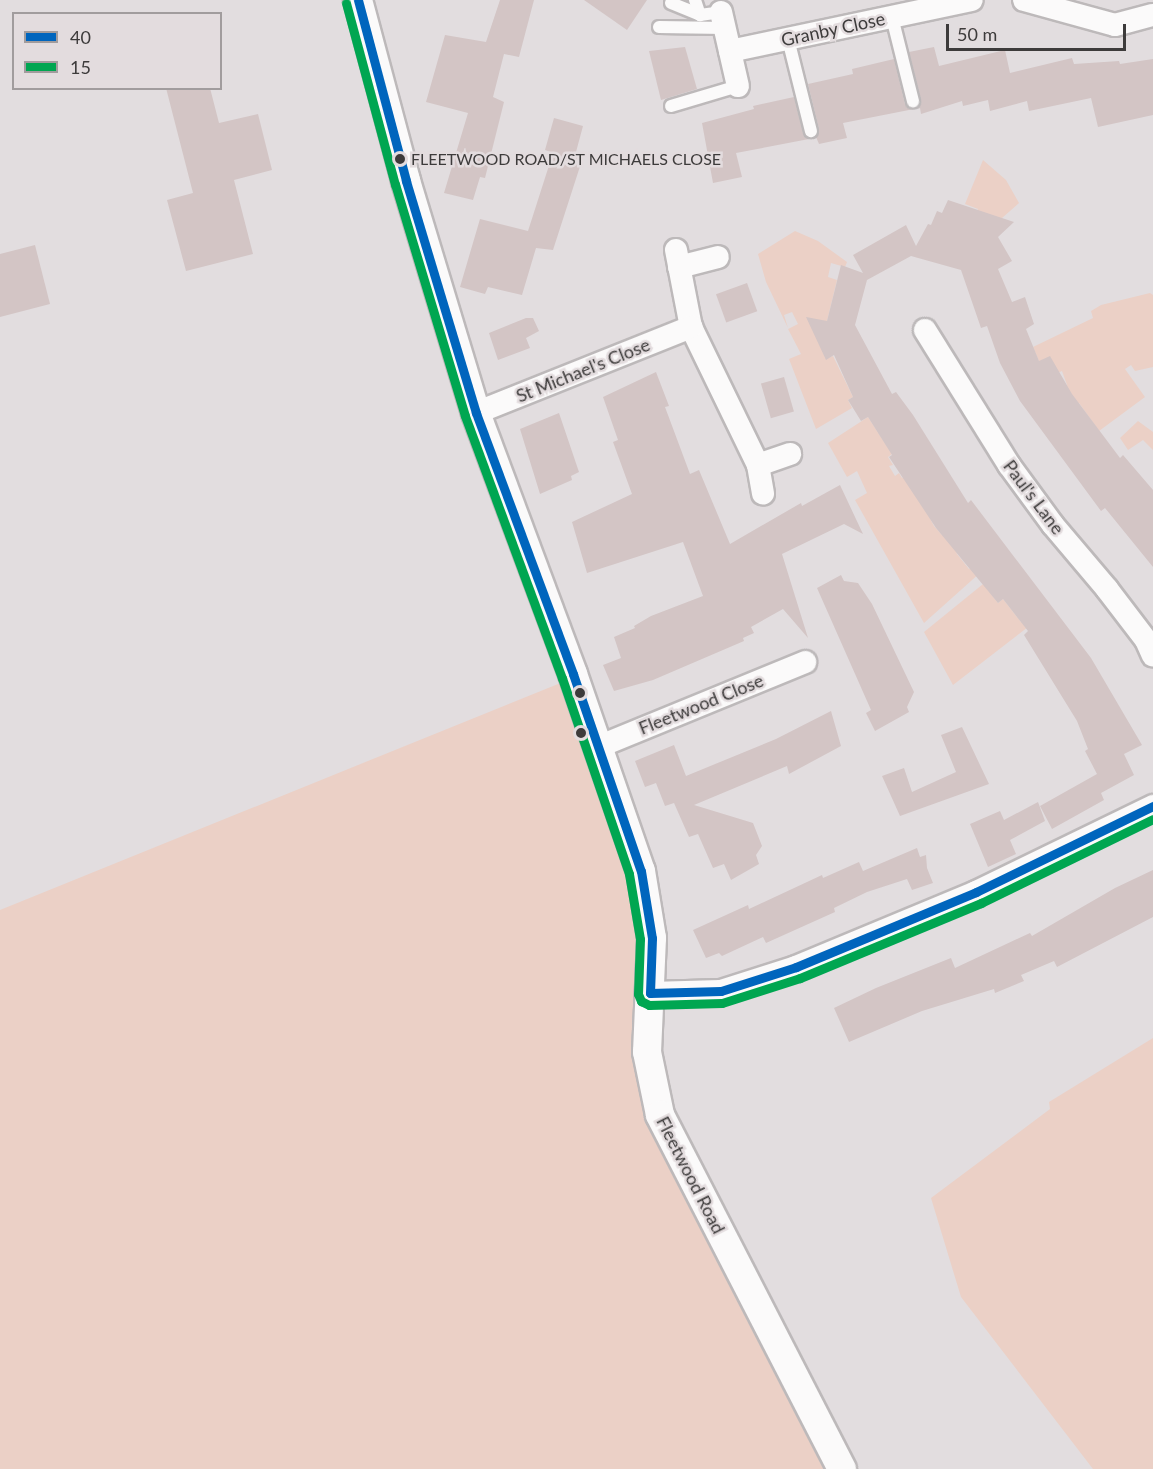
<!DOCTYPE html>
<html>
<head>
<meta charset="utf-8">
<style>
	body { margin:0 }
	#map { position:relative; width:1153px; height:1469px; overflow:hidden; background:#e2dddf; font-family:Lato,sans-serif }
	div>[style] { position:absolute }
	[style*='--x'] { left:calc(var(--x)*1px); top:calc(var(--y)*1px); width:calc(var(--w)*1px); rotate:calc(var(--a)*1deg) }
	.green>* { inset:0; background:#ebd0c6 }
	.building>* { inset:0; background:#d3c5c5; transform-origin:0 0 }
	.roads { filter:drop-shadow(2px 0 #bdb9ba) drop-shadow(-2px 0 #bdb9ba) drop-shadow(0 2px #bdb9ba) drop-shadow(0 -2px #bdb9ba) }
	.service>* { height:12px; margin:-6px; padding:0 6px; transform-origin:6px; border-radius:6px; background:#fbfafa }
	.minor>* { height:22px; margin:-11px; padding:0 11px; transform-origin:11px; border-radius:11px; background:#fbfafa }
	.tertiary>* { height:28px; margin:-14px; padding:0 14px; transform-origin:14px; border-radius:14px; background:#fbfafa }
	.bus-1>* { height:9px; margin:-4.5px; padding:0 4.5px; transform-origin:4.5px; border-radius:4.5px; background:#0065bd }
	.bus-2>* { height:9px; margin:-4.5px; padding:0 4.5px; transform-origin:4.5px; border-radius:4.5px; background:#00a651 }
	.dots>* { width:16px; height:16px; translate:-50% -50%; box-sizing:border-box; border:3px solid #e3dcde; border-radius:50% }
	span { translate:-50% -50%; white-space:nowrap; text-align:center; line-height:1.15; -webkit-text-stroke:5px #e3dcde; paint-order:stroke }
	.bus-label { font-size:16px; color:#3d3b3b }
	.left { translate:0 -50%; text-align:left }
	.street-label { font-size:18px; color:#3d3b3b }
	.legend { position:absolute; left:12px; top:12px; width:210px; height:78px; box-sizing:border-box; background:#e3dcde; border:2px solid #a19c9d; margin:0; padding:8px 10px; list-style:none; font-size:18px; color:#3d3b3b }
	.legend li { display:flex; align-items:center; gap:12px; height:30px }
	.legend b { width:30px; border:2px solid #a19c9d }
	.scale { position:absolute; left:946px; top:24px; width:180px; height:27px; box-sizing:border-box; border:3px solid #3d3b3b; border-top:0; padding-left:8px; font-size:18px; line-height:21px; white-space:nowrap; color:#3d3b3b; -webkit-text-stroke:4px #e3dcde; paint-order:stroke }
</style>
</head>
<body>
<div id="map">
	<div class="green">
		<div style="clip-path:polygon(983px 160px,1006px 180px,1019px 203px,994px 225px,974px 223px,978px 209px,965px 204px)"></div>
		<div style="clip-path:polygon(795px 231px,818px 241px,847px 262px,845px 267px,831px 263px,828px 277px,837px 280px,827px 321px,826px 359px,833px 356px,853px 397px,848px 400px,852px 408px,816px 429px,789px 359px,801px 354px,788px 329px,798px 324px,792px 312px,784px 315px,788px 328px,766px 282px,758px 254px)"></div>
		<div style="clip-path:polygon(1150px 293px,1153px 295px,1153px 367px,1135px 371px,1131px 365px,1125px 369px,1145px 397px,1099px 431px,1079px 403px,1070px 409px,1058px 391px,1067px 385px,1062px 371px,1053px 375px,1039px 361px,1033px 347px,1093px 318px,1091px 311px,1101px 305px)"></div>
		<div style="clip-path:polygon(868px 417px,892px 454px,888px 457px,893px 465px,889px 466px,895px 476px,899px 473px,902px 478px,907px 475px,934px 526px,942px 535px,948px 531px,957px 554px,969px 569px,974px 565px,981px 572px,924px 623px,855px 500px,867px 493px,857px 471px,847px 477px,828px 443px)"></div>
		<div style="clip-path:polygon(1138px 421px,1153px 432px,1153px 450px,1143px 440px,1128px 450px,1120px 438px)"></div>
		<div style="clip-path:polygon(988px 580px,991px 594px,998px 603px,1003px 599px,1021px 622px,1037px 620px,953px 685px,924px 632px)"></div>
		<div style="clip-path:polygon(563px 682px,629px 871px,639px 943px,637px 1053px,828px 1469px,0 1469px,0 910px)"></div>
		<div style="clip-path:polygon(1153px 1038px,1153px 1469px,1093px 1469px,961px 1297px,931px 1198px,1050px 1109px,1049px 1102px)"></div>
	</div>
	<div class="building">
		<div style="clip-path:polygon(500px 0,534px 0,519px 57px,504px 54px,493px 97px,504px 102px,485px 178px,480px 177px,473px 200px,444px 193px,468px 113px,426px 102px,445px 35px,486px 42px)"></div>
		<div style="clip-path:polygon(584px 0,647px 0,627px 30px)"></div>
		<div style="clip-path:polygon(685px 47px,697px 89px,661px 100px,649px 51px)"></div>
		<div style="clip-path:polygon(934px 47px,939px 66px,1005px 50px,1010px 73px,1072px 58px,1074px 64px,1119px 61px,1120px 64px,1153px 59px,1153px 115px,1098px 127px,1091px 98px,1029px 111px,1027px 101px,990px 111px,988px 100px,963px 106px,962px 101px,921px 114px,920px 108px,916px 109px,921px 100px,909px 52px)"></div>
		<div style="clip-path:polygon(894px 59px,905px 104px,914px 109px,843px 123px,847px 138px,819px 144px,816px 137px,819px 129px,808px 84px,853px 74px,852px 69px)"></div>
		<div style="clip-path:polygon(166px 88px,210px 88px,219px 123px,258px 114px,272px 170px,234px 180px,253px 254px,186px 271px,167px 200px,193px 193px)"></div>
		<div style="clip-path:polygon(794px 97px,803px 133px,809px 139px,736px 153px,742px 177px,713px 183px,702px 123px,754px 109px,753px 106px)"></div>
		<div style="clip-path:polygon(554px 118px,583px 126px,576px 152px,584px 154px,553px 250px,536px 248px,522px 295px,488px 287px,485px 294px,460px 287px,480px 219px,528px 231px,553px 153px,545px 150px)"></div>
		<div style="clip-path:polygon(948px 200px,1014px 222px,998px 237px,1012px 261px,998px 269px,1012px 302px,1025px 297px,1034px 324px,1026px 329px,1039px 361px,1050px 356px,1072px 394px,1120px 458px,1123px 455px,1153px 490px,1153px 567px,1105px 508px,1101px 511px,1020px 401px,1000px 363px,987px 326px,981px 328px,961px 270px,911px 256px,867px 280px,855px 325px,892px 394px,896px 392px,913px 415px,968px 503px,971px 500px,1091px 658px,1142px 745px,1124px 754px,1134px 775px,1101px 793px,1104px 800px,1052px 829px,1040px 806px,1097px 774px,1085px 751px,1088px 749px,1077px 721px,1024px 635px,1028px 631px,1003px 599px,998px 603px,936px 528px,889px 457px,892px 455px,868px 417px,861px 421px,848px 400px,853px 397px,834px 355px,826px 360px,806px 317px,827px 321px,841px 265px,863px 273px,853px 255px,906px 225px,916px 246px,928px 224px,931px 225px,937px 211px,942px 213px)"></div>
		<div style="clip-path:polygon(35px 245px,50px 304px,0 317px,0 254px)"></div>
		<div style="left:747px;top:283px;width:30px;height:33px;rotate:70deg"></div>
		<div style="clip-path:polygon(526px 318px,533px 318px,539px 331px,526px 338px,530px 348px,498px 360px,489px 333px)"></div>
		<div style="clip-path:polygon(656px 372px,669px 406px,665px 407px,690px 474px,699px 470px,730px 544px,801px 503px,802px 506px,840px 485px,863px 534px,844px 524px,782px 554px,808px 638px,783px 609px,751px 627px,754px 633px,743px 638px,744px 641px,653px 680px,614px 691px,603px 665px,621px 658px,614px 637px,635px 628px,634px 626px,651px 616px,703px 596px,683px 542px,587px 573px,572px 522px,632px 494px,613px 442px,618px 440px,603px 397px)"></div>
		<div style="left:784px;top:377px;width:36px;height:24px;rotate:74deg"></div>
		<div style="clip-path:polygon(559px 413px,579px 472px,571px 476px,572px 480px,540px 494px,520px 429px)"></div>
		<div style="clip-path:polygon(841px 575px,844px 581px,858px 583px,872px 604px,914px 692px,907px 707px,909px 712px,875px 731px,866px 713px,871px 710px,817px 588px)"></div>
		<div style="clip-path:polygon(831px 711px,841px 746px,789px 774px,787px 766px,694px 805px,753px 823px,762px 846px,756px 855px,759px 864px,731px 880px,724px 864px,713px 868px,698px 834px,689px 837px,674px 803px,665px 806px,656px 783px,645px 787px,635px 761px,674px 745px,686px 776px,776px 739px)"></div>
		<div style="clip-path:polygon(962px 727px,989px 784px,900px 816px,882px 776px,904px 768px,912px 792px,956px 772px,941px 735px)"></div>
		<div style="clip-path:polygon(1038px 802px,1045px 821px,1010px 840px,1016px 854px,988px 867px,970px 824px,1000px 811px,1004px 820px)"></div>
		<div style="clip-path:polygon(917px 848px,920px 857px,926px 855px,927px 868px,933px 883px,912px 890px,907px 879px,867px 892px,834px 908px,835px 912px,766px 943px,763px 937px,722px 956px,719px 953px,706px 958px,693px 930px,748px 905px,749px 909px,822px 875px,823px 878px,859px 862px,863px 871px)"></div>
		<div style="clip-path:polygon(1153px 870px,1153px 917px,1057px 967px,1054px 961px,1021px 975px,1024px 981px,995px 993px,994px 989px,922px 1011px,849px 1042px,834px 1008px,876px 988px,951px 958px,955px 968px,1030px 933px,1032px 936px,1115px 888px)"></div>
	</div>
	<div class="roads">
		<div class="service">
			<div style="--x:695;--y:0;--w:16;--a:72"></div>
			<div style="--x:671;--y:3;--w:31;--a:22"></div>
			<div style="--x:700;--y:15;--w:21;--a:-8"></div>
			<div style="--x:892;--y:17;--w:87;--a:76"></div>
			<div style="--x:659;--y:27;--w:66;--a:0.9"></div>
			<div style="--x:788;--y:39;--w:95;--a:76"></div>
			<div style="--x:671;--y:106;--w:70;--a:-16.6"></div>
		</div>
		<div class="minor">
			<div style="--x:1024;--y:0;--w:94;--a:15.4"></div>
			<div style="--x:1115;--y:25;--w:39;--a:-15"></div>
			<div style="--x:721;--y:12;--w:76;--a:77.1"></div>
			<div style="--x:730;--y:51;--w:247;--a:-11.9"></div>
			<div style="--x:676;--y:250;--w:78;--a:79"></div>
			<div style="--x:691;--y:327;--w:153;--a:64.1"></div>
			<div style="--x:758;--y:465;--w:29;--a:80"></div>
			<div style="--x:679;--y:267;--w:40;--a:-14.4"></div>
			<div style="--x:925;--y:330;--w:159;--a:58.1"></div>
			<div style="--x:1009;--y:465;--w:74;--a:53.7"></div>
			<div style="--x:1053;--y:525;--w:84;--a:49.8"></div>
			<div style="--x:1107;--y:589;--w:64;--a:52.6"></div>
			<div style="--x:1146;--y:640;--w:17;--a:66"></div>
			<div style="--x:476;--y:413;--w:232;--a:-21.8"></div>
			<div style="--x:758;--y:465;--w:34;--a:-19"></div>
			<div style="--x:598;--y:747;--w:224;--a:-22.3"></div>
			<div style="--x:650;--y:993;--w:71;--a:-1.6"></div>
			<div style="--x:721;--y:991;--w:79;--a:-17.7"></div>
			<div style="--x:796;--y:967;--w:195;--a:-22.6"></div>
			<div style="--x:976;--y:892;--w:197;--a:-25.9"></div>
		</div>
		<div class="tertiary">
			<div style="--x:358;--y:0;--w:187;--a:75.1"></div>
			<div style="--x:406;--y:181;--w:242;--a:73.2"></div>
			<div style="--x:476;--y:413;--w:278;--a:69.6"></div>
			<div style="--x:573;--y:674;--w:208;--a:71"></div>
			<div style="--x:641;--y:871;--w:68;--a:80.7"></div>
			<div style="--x:652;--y:938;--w:114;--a:92.5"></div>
			<div style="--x:647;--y:1052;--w:64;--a:78.3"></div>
			<div style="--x:660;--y:1115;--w:398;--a:62.8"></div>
		</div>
	</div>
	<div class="bus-1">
		<div style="--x:358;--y:0;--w:187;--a:75.1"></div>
		<div style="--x:406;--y:181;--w:242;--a:73.2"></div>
		<div style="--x:476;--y:413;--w:278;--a:69.6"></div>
		<div style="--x:573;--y:674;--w:208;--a:71"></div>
		<div style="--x:641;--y:871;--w:68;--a:80.7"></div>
		<div style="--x:652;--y:938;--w:55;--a:92.1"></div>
		<div style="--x:650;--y:993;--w:71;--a:-1.6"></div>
		<div style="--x:721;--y:991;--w:79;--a:-17.7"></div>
		<div style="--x:796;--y:967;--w:195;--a:-22.6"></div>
		<div style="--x:976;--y:892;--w:197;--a:-25.9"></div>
	</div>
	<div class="bus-2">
		<div style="--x:346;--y:3;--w:188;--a:74.9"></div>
		<div style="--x:395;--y:184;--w:242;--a:73.2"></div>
		<div style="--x:465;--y:416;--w:279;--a:69.7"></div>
		<div style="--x:562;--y:678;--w:207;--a:71.1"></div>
		<div style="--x:629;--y:874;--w:66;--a:80.4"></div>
		<div style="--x:640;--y:939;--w:55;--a:92.1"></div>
		<div style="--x:638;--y:994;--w:8;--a:67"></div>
		<div style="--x:641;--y:1001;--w:9;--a:27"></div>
		<div style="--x:649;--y:1005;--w:73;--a:-1.6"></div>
		<div style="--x:722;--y:1003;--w:82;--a:-17.8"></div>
		<div style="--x:800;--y:978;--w:196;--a:-22.5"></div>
		<div style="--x:981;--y:903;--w:191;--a:-26"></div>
	</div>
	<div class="dots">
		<div style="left:400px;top:159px;background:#3d3b3b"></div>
		<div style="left:580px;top:693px;background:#3d3b3b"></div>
		<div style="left:581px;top:733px;background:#3d3b3b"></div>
	</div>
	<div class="bus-label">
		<span class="left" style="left:411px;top:159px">FLEETWOOD ROAD/ST MICHAELS CLOSE</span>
	</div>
	<div class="street-label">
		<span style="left:833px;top:29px;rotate:-12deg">Granby Close</span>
		<span style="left:583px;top:370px;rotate:-22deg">St Michael's Close</span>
		<span style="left:1034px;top:497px;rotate:53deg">Paul's Lane</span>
		<span style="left:701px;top:704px;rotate:-22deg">Fleetwood Close</span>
		<span style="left:691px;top:1175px;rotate:63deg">Fleetwood Road</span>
	</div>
	<ul class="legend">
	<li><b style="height:8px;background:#0065bd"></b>40</li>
	<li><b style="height:8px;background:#00a651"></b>15</li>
	</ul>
	<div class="scale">50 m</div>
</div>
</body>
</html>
